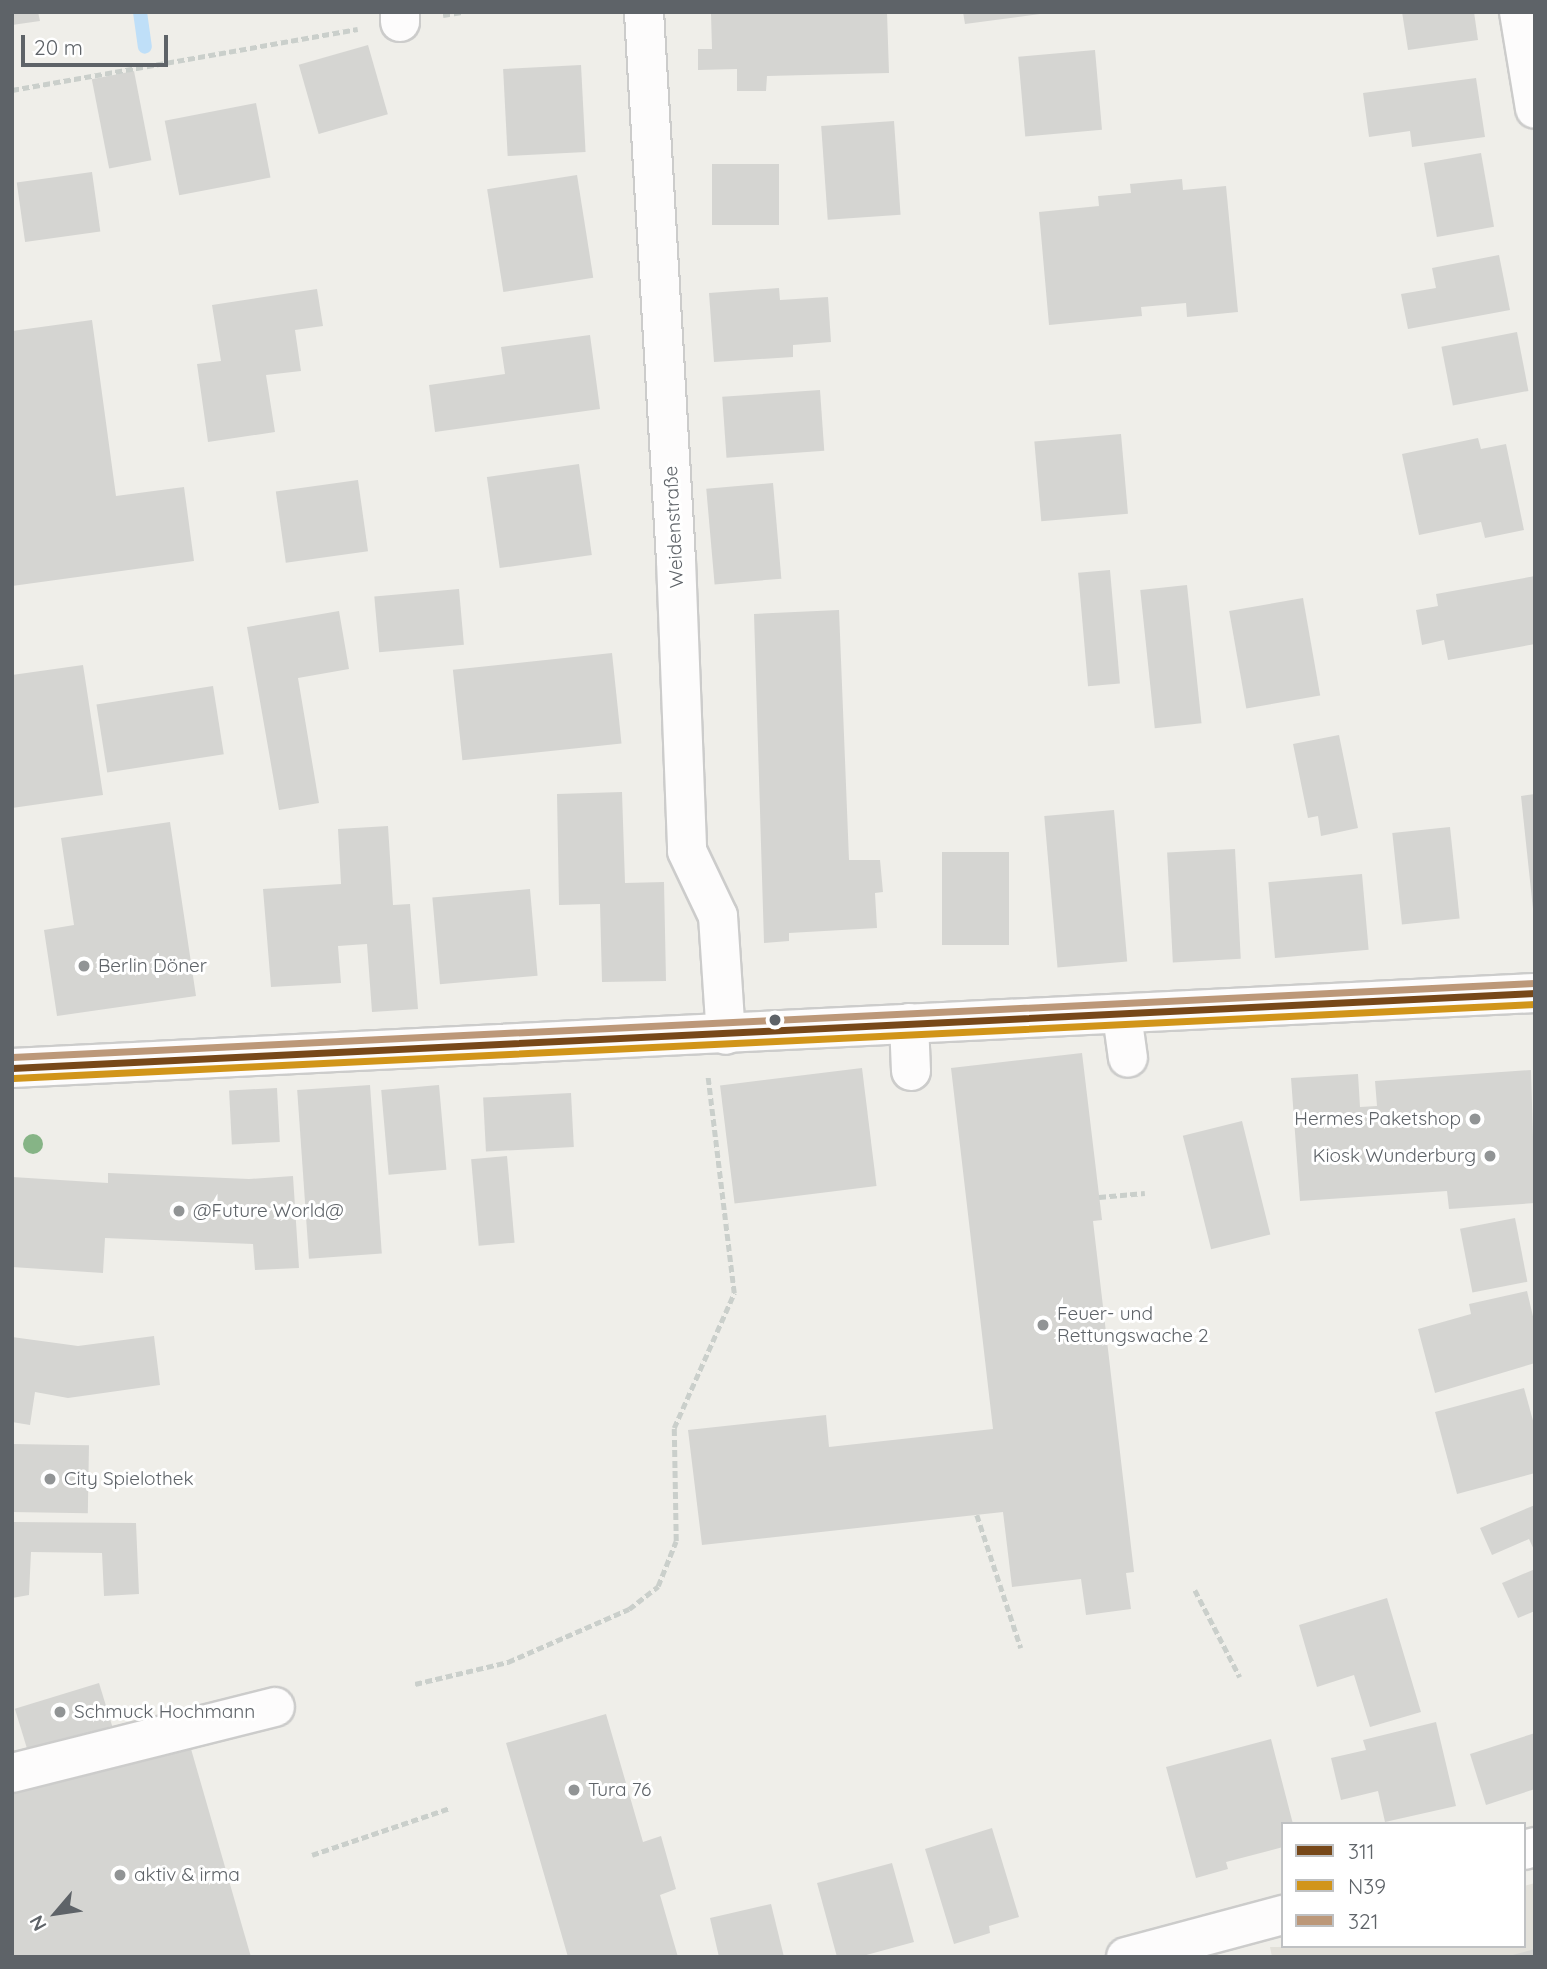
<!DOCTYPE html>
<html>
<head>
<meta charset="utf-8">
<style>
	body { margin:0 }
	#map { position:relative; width:1547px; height:1969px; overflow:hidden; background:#efeee9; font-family:Quicksand,sans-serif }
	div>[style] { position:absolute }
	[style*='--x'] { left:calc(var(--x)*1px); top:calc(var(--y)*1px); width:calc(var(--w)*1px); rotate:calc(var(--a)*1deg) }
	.education>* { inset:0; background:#e2e0d9 }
	.stream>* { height:14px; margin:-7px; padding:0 7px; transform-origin:7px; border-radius:7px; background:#bfdff8 }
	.building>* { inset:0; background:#d5d5d2; transform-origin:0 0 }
	.path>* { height:4.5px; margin-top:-2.25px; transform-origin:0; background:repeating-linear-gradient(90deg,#cacfcb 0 7px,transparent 0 10.5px) }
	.roads { filter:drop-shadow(2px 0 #cccccb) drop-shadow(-2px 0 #cccccb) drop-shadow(0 2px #cccccb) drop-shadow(0 -2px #cccccb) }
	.minor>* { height:38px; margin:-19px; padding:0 19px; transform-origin:19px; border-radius:19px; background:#fdfcfc }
	.bus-1>* { height:7px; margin:-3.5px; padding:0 3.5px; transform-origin:3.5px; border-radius:3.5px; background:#774819 }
	.bus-2>* { height:7px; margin:-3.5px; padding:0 3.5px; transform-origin:3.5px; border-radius:3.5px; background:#d1951a }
	.bus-3>* { height:7px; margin:-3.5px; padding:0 3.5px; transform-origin:3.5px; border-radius:3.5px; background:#bc9879 }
	.trees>* { width:20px; height:20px; margin:-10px; border-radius:50%; background:#86b486 }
	.dots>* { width:19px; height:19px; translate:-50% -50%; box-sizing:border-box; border:4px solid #fff; border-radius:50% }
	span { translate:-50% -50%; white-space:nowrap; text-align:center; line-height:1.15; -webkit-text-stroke:6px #fff; paint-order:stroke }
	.street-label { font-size:19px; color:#5e6368 }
	.poi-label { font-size:19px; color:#5e6368 }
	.left { translate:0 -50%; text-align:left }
	.right { translate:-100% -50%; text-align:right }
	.frame { position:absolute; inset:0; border:14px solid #5e6368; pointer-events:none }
	.legend { position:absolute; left:1281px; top:1822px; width:245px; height:126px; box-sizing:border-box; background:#fff; border:2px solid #bfc1c3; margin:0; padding:9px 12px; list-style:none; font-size:21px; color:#5e6368 }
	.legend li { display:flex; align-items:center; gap:14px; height:35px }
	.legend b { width:35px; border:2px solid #bfc1c3 }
	.north { position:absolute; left:21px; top:1878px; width:70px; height:70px; -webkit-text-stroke:5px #fff; paint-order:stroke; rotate:241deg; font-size:19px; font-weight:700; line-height:28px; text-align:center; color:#5e6368 }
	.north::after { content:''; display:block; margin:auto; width:24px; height:32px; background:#5e6368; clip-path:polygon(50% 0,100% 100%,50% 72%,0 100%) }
	.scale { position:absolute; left:21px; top:35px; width:147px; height:32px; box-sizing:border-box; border:4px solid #5e6368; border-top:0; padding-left:9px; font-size:21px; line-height:24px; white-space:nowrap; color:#5e6368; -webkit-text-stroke:5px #fff; paint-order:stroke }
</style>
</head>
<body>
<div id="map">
	<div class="education">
		<div style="clip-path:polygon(1535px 1883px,1535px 1957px,1272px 1957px,1270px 1947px,1524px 1946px,1524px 1886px)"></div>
	</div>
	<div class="stream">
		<div style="--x:140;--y:12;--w:35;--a:82"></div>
	</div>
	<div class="building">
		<div style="clip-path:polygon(12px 12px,38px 12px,40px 21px,12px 25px)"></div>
		<div style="clip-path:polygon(887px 12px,889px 73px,767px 76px,766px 91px,737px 91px,737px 69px,698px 70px,698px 49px,712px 49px,711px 14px)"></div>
		<div style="clip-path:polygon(963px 12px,1040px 12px,1040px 14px,965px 24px)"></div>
		<div style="clip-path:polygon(1402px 12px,1474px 12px,1478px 40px,1408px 50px)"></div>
		<div style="left:368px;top:45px;width:72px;height:72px;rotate:74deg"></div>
		<div style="left:1095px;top:50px;width:80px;height:77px;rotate:85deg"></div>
		<div style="left:581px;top:65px;width:87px;height:78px;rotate:87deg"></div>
		<div style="left:134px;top:71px;width:91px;height:43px;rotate:79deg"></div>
		<div style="clip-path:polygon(1476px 78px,1485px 137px,1412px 147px,1410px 131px,1369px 137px,1363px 93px)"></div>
		<div style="left:256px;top:103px;width:76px;height:93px;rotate:79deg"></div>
		<div style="left:894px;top:121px;width:94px;height:73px;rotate:86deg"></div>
		<div style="left:1481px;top:153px;width:75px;height:58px;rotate:80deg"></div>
		<div style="left:712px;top:164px;width:67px;height:61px"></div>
		<div style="left:92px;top:172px;width:60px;height:76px;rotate:82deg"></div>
		<div style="left:577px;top:175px;width:104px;height:91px;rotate:81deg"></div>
		<div style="clip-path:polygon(1182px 179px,1183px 190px,1226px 186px,1238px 312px,1187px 317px,1186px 303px,1141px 307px,1142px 316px,1049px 325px,1039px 212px,1099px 206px,1098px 196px,1131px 193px,1130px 184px)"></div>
		<div style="clip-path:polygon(1499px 255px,1510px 310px,1408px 329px,1401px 294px,1436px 288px,1432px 268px)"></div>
		<div style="clip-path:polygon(779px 288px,780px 300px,828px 297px,831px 342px,793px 345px,793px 357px,714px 362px,709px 293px)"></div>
		<div style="clip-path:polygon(317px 289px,323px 326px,295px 330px,301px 371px,266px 375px,275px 432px,208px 442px,197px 364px,221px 361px,212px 305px)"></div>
		<div style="clip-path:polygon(92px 320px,116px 496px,184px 487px,194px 561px,12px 586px,12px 331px)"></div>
		<div style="left:1517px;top:332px;width:60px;height:77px;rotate:79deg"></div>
		<div style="clip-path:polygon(590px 335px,600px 409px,435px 432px,429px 385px,505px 374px,501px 347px)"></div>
		<div style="left:820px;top:390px;width:61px;height:98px;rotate:86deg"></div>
		<div style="left:1121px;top:434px;width:80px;height:87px;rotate:85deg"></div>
		<div style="clip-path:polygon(1478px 438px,1481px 449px,1506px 444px,1524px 530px,1485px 538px,1481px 522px,1419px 535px,1402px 454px)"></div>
		<div style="left:579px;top:464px;width:92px;height:93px;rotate:82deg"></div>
		<div style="left:358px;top:480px;width:72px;height:83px;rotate:82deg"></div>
		<div style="left:773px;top:483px;width:96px;height:67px;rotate:85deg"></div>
		<div style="left:1110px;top:570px;width:114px;height:32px;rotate:85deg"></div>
		<div style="clip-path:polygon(1535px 576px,1535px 644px,1448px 660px,1444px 640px,1422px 645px,1416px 610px,1438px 606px,1436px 594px)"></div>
		<div style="left:1187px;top:585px;width:139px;height:47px;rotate:84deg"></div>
		<div style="left:459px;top:589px;width:56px;height:85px;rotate:85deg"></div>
		<div style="left:1303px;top:598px;width:99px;height:75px;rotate:80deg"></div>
		<div style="clip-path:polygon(839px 610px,849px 860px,880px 860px,883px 892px,875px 893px,877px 928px,789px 933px,789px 941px,764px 943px,754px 614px)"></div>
		<div style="clip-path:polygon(339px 611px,349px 669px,298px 678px,319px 803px,279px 810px,247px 627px)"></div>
		<div style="left:612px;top:653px;width:91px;height:160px;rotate:84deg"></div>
		<div style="clip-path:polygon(83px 665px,103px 795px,12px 808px,12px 675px)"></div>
		<div style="left:213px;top:686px;width:69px;height:118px;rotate:81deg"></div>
		<div style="clip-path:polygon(1339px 735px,1358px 828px,1321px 836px,1318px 816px,1308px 818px,1293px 744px)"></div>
		<div style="clip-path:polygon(622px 792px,625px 883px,664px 882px,666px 981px,602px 982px,600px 904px,559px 905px,557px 794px)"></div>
		<div style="clip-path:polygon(1535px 794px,1535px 908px,1533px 909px,1521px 796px)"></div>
		<div style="left:1114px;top:810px;width:152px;height:70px;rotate:85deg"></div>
		<div style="clip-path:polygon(170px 822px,196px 996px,57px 1016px,44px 930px,74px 925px,61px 838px)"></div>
		<div style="clip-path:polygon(388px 826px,393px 905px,410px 904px,418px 1009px,372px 1012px,367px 944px,338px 946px,341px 983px,271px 987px,263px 889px,341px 884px,338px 829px)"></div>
		<div style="left:1450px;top:827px;width:92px;height:58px;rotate:84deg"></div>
		<div style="left:1235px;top:849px;width:110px;height:68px;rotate:87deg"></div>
		<div style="left:942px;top:852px;width:67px;height:93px"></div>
		<div style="left:1362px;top:874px;width:76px;height:94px;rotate:85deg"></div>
		<div style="left:530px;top:889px;width:87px;height:98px;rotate:85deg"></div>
		<div style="clip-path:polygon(1082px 1053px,1102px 1220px,1093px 1221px,1134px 1572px,1126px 1573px,1131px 1609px,1086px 1615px,1081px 1579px,1012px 1587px,1003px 1512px,702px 1545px,688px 1430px,826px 1415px,829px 1447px,993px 1429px,951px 1068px)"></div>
		<div style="left:862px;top:1068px;width:119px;height:143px;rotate:83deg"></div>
		<div style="clip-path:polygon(1531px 1070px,1535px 1203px,1449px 1209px,1447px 1191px,1300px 1201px,1291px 1078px,1358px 1074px,1360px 1107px,1377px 1106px,1375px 1081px)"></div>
		<div style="left:370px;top:1085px;width:169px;height:73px;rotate:86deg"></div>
		<div style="left:439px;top:1085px;width:85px;height:58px;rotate:85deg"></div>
		<div style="left:277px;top:1088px;width:54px;height:48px;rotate:87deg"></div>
		<div style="left:571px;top:1093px;width:54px;height:88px;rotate:87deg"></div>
		<div style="left:1242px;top:1121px;width:117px;height:61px;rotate:76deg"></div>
		<div style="left:507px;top:1156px;width:87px;height:36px;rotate:85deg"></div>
		<div style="clip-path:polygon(108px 1173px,249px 1179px,293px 1176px,299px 1268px,255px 1270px,253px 1244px,105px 1238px,103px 1273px,12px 1267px,12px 1177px,108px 1183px)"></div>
		<div style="left:1515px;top:1218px;width:65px;height:56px;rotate:79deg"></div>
		<div style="clip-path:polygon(1527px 1291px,1535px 1325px,1535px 1363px,1435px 1393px,1418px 1329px,1471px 1314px,1469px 1304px)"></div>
		<div style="clip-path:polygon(154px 1336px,160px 1385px,68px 1398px,35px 1392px,30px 1425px,12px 1422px,12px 1337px,78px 1346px)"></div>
		<div style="clip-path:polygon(1524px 1388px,1535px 1428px,1535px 1473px,1457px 1494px,1435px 1412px)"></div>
		<div style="left:12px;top:1444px;width:77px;height:68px;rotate:1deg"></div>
		<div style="clip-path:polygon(1535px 1505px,1535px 1552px,1529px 1539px,1492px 1555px,1480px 1528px)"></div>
		<div style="clip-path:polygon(12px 1522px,136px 1523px,139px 1594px,104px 1596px,102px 1553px,31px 1552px,29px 1595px,12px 1598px)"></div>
		<div style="clip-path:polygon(1535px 1569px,1535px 1611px,1518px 1618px,1502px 1583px)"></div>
		<div style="clip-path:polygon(1387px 1598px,1421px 1712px,1370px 1727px,1354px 1675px,1317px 1687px,1299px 1625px)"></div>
		<div style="left:99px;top:1683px;width:45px;height:88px;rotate:73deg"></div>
		<div style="clip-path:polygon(606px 1714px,643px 1842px,661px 1836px,676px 1889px,660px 1895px,678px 1957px,568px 1957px,506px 1743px)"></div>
		<div style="clip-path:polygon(1436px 1722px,1456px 1806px,1385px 1822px,1378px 1791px,1341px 1800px,1331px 1758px,1366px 1750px,1363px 1740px)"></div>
		<div style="clip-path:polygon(1535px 1733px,1535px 1789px,1486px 1805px,1470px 1754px)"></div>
		<div style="clip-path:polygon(1271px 1739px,1293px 1824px,1283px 1824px,1283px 1847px,1226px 1862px,1228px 1869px,1196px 1878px,1166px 1767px)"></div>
		<div style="clip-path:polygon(189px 1742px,251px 1957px,12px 1957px,12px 1793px)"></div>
		<div style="clip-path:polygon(992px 1828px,1019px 1917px,989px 1926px,990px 1933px,954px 1944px,925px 1849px)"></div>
		<div style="clip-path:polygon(892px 1863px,914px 1942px,859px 1957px,837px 1957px,817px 1883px)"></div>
		<div style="clip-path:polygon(771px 1904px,784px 1957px,719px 1957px,710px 1918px)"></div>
		<div style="clip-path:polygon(1535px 1949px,1535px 1957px,1509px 1957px,1509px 1956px)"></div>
	</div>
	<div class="path">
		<div style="--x:443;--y:15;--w:19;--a:-9"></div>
		<div style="--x:12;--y:90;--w:351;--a:-10"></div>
		<div style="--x:1099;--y:1197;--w:46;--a:-5"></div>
		<div style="--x:977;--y:1515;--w:140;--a:71.7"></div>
		<div style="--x:1195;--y:1590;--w:98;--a:62.7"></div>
		<div style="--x:415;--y:1684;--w:96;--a:-13.3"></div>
		<div style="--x:508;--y:1662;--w:132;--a:-23.7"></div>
		<div style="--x:629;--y:1609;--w:37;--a:-38"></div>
		<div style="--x:658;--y:1586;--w:48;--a:-68.2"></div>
		<div style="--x:676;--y:1541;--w:113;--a:-91"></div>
		<div style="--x:674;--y:1428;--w:148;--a:-66"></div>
		<div style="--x:734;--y:1293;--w:217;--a:-96.9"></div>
		<div style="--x:312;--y:1855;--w:146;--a:-18.8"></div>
	</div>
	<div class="roads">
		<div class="minor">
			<div style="--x:400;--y:12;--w:10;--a:90"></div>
			<div style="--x:644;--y:12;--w:549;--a:86.66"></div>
			<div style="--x:676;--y:560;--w:291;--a:87.8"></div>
			<div style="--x:687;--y:851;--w:72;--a:64.5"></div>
			<div style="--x:718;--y:916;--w:119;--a:86.2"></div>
			<div style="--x:1519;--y:12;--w:98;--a:80.6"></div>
			<div style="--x:1122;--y:1015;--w:43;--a:82.1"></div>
			<div style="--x:909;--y:1023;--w:48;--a:87.6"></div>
			<div style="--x:12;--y:1068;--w:1525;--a:-2.82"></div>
			<div style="--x:12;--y:1773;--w:271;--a:-14.1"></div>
			<div style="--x:1524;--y:1850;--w:11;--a:-15"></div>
			<div style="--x:1126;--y:1957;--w:163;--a:-15"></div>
		</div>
	</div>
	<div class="bus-1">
		<div style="--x:12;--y:1068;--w:1525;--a:-2.82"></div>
	</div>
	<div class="bus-2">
		<div style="--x:13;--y:1078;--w:1524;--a:-2.78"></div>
	</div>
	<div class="bus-3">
		<div style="--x:12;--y:1057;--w:1524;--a:-2.78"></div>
	</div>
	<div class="trees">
		<div style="left:33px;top:1144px"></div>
	</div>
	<div class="dots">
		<div style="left:84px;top:966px;background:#919495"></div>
		<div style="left:775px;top:1020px;background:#5e6368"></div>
		<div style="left:1475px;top:1119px;background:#919495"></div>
		<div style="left:1490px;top:1156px;background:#919495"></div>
		<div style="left:179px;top:1211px;background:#919495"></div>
		<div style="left:1043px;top:1325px;background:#919495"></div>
		<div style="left:50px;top:1479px;background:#919495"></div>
		<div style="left:60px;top:1712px;background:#919495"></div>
		<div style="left:574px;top:1790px;background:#919495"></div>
		<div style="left:120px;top:1875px;background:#919495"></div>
	</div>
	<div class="street-label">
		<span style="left:674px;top:527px;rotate:-93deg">Weidenstraße</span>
	</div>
	<div class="poi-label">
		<span class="left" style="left:98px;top:966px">Berlin Döner</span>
		<span class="right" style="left:1461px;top:1119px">Hermes Paketshop</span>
		<span class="right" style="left:1476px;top:1156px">Kiosk Wunderburg</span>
		<span class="left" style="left:193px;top:1211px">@Future World@</span>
		<span class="left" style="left:1057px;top:1325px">Feuer- und<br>Rettungswache 2</span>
		<span class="left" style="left:64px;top:1479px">City Spielothek</span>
		<span class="left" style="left:74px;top:1712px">Schmuck Hochmann</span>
		<span class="left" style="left:588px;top:1790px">Tura 76</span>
		<span class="left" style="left:134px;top:1875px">aktiv &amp; irma</span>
	</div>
	<div class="frame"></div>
	<ul class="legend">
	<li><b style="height:9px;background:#774819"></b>311</li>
	<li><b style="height:9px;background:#d1951a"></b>N39</li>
	<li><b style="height:9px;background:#bc9879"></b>321</li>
	</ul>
	<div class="north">N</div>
	<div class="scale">20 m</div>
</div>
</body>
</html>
